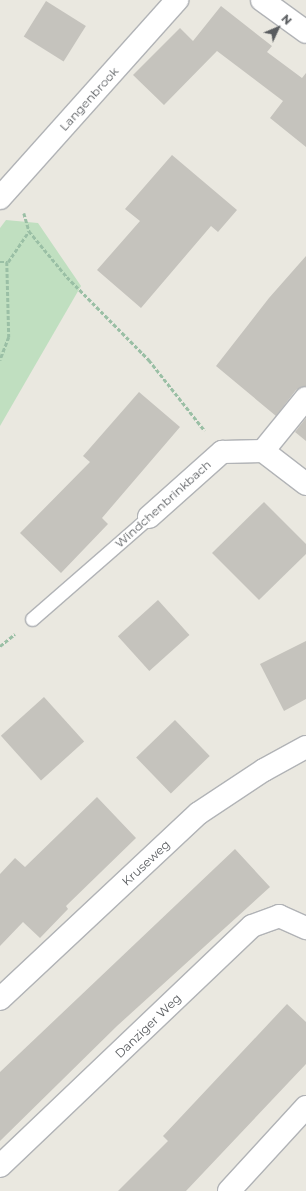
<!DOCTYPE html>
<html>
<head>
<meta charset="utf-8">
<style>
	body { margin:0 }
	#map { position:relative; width:306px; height:1191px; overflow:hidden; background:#eae8e0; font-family:Montserrat,sans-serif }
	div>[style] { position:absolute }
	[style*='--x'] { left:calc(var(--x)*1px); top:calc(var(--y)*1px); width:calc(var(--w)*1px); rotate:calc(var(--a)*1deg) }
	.green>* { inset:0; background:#c0dfc0 }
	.building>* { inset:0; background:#c5c3bd; transform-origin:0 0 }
	.path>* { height:2.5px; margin-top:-1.25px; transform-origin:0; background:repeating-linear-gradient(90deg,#9abfa5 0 4px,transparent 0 6px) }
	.roads { filter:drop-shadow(1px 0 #b1b3b6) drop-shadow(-1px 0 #b1b3b6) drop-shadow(0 1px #b1b3b6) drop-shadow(0 -1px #b1b3b6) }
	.service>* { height:13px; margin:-6.5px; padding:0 6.5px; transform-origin:6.5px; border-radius:6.5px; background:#fff }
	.minor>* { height:22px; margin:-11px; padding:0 11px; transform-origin:11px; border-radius:11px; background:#fff }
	span { translate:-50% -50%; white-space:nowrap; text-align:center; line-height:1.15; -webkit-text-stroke:3px #fff; paint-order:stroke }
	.street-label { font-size:12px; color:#595c5f }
	.north { position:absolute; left:258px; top:8px; width:40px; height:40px; -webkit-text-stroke:3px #fff; paint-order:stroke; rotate:46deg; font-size:11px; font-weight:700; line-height:16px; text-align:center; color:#595c5f }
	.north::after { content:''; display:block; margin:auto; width:14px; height:18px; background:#595c5f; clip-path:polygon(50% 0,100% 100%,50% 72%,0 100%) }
</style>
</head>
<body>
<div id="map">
	<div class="green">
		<div style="clip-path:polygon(6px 220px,38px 223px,81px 286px,0 426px,0 228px)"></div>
	</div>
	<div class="building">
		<div style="left:46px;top:1px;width:47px;height:42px;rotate:32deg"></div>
		<div style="clip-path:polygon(221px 6px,272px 46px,267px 52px,302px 78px,306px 73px,306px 147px,270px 118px,283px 101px,217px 51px,164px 105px,133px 75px,180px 28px,193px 41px)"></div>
		<div style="clip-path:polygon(172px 155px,237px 210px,218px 232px,211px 226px,141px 308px,97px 270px,140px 221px,125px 209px)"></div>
		<div style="clip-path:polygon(306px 256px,306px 386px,296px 390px,276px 416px,216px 366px,269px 298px)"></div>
		<div style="clip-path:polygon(139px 392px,180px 427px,102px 518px,108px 524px,61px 573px,20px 533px,90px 462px,83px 456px)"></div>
		<div style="clip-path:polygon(306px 418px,306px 441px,295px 432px)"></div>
		<div style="clip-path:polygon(264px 502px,306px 544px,306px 554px,259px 600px,212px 553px)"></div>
		<div style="left:158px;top:600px;width:47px;height:54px;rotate:48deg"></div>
		<div style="clip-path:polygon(306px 641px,306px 699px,284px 711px,260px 664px)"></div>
		<div style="left:44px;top:697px;width:60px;height:58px;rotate:48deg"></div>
		<div style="left:175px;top:720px;width:50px;height:54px;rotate:46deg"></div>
		<div style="clip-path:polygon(97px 797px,136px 838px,66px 906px,68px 909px,40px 938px,23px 922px,0 946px,0 874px,15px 858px,25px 867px)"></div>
		<div style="clip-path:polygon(235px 849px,270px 887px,117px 1026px,0 1141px,0 1072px)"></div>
		<div style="clip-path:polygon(287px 1004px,306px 1022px,306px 1064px,186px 1191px,118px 1191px,168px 1141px,163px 1136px)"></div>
	</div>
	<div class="path">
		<div style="--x:24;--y:213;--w:19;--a:74"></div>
		<div style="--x:29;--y:231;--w:60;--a:50.4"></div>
		<div style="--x:67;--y:277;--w:117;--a:45.3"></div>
		<div style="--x:149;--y:360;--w:90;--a:51.7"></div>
		<div style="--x:0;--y:262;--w:7;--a:0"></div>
		<div style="--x:7;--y:262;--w:75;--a:88.5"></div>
		<div style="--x:9;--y:337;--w:25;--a:111"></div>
		<div style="--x:8;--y:262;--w:37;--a:-56"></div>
		<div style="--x:0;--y:646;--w:19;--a:-39"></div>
	</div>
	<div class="roads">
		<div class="service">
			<div style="--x:32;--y:619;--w:155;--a:-41.1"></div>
		</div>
		<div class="minor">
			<div style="--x:262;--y:0;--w:54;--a:36"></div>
			<div style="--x:0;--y:198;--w:266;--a:-48.2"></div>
			<div style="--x:263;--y:451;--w:68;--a:-50.9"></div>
			<div style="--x:149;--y:517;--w:98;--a:-41.7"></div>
			<div style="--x:222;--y:452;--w:41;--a:-1.4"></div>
			<div style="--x:263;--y:451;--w:54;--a:37.5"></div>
			<div style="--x:0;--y:999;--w:272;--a:-43.1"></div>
			<div style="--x:199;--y:813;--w:78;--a:-33.5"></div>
			<div style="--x:264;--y:770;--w:48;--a:-28.7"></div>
			<div style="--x:0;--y:1166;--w:348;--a:-43.6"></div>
			<div style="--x:252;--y:926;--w:29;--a:-20"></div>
			<div style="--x:279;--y:916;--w:30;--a:24"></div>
			<div style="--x:229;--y:1191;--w:114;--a:-47.5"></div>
		</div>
	</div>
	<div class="street-label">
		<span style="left:89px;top:99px;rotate:-48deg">Langenbrook</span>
		<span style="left:163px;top:504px;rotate:-42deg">Windchenbrinkbach</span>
		<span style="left:146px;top:863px;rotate:-43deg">Kruseweg</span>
		<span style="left:148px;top:1026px;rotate:-44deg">Danziger Weg</span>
	</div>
	<div class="north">N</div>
</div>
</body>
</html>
